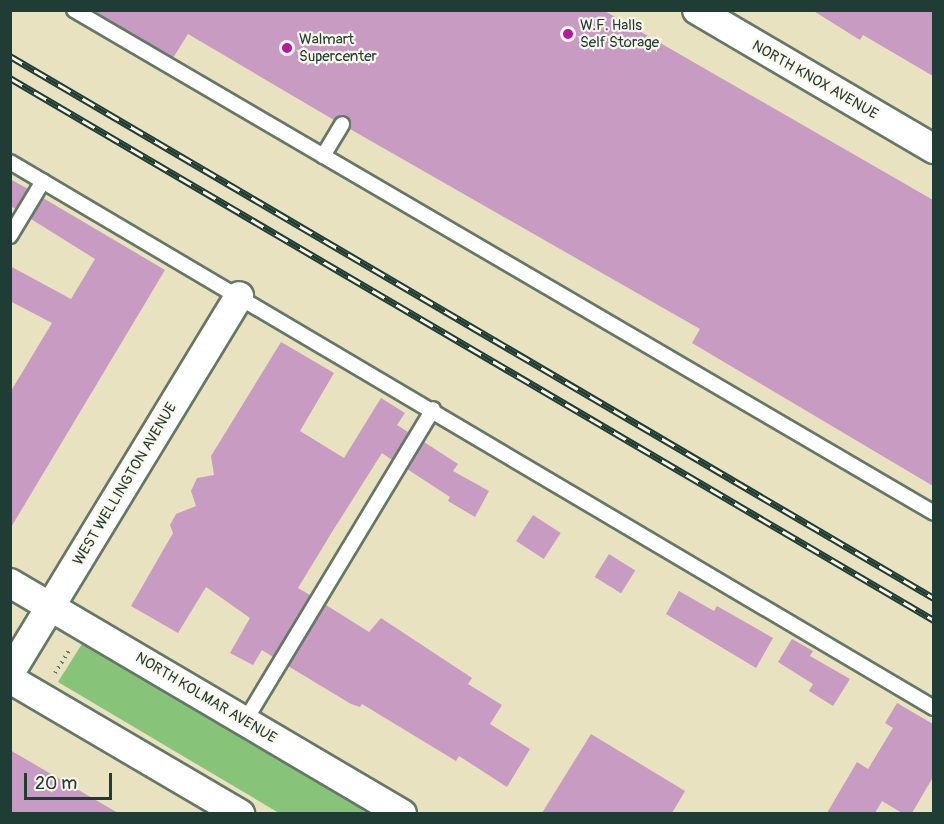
<!DOCTYPE html>
<html>
<head>
<meta charset="utf-8">
<style>
	body { margin:0 }
	#map { position:relative; width:944px; height:824px; overflow:hidden; background:#e8e2c0; font-family:Pangolin,sans-serif }
	div>[style] { position:absolute }
	[style*='--x'] { left:calc(var(--x)*1px); top:calc(var(--y)*1px); width:calc(var(--w)*1px); rotate:calc(var(--a)*1deg) }
	.green>* { inset:0; background:#87c47a }
	.building>* { inset:0; background:#c89bc2; transform-origin:0 0 }
	.path>* { height:4px; margin-top:-2px; transform-origin:0; background:repeating-linear-gradient(90deg,#657765 0 1.5px,transparent 0 6px) }
	.roads { filter:drop-shadow(2px 0 #657765) drop-shadow(-2px 0 #657765) drop-shadow(0 2px #657765) drop-shadow(0 -2px #657765) }
	.lane>* { height:14px; margin:-7px; padding:0 7px; transform-origin:7px; border-radius:7px; background:#fff }
	.street>* { height:28px; margin:-14px; padding:0 14px; transform-origin:14px; border-radius:14px; background:#fff }
	.rail>* { height:7px; margin-top:-3.5px; transform-origin:0; background:repeating-linear-gradient(90deg,#fbf7ec 0 14px,#1f3d34 0 28px); box-sizing:border-box; border-block:2px solid #1f3d34 }
	.dots>* { width:16px; height:16px; translate:-50% -50%; box-sizing:border-box; border:3px solid #fbf7ec; border-radius:50% }
	span { translate:-50% -50%; white-space:nowrap; text-align:center; line-height:1.15; -webkit-text-stroke:4.5px #fbf7ec; paint-order:stroke }
	.poi-label { font-size:15px; color:#1f3d34 }
	.left { translate:0 -50%; text-align:left }
	.street-label { font-size:15px; color:#1f3d34 }
	.frame { position:absolute; inset:0; border:12px solid #1f3d34; pointer-events:none }
	.scale { position:absolute; left:24px; top:773px; width:88px; height:27px; box-sizing:border-box; border:3px solid #1f3d34; border-top:0; padding-left:8px; font-size:18px; line-height:21px; white-space:nowrap; color:#1f3d34; -webkit-text-stroke:4px #fbf7ec; paint-order:stroke }
</style>
</head>
<body>
<div id="map">
	<div class="green">
		<div style="clip-path:polygon(85px 639px,379px 813px,279px 813px,58px 682px)"></div>
	</div>
	<div class="building">
		<div style="clip-path:polygon(93px 10px,603px 10px,933px 200px,933px 486px,692px 343px,700px 329px,350px 129px,346px 116px,334px 120px,188px 34px,173px 58px)"></div>
		<div style="clip-path:polygon(812px 10px,933px 10px,933px 76px,863px 35px,860px 40px)"></div>
		<div style="clip-path:polygon(10px 179px,28px 189px,16px 209px,10px 206px)"></div>
		<div style="clip-path:polygon(43px 198px,165px 270px,10px 529px,11px 391px,52px 323px,10px 301px,10px 266px,71px 299px,95px 259px,31px 219px)"></div>
		<div style="clip-path:polygon(281px 342px,334px 373px,300px 431px,344px 458px,381px 398px,405px 413px,397px 425px,408px 432px,392px 460px,382px 453px,332px 532px,298px 588px,310px 595px,273px 657px,262px 650px,253px 665px,230px 653px,250px 618px,206px 587px,178px 633px,131px 606px,173px 533px,170px 525px,176px 514px,196px 506px,191px 491px,197px 478px,214px 475px,211px 456px)"></div>
		<div style="clip-path:polygon(424px 442px,458px 464px,453px 471px,489px 491px,475px 517px,448px 501px,450px 497px,407px 469px)"></div>
		<div style="left:533px;top:515px;width:33px;height:31px;rotate:33deg"></div>
		<div style="left:609px;top:554px;width:31px;height:27px;rotate:32deg"></div>
		<div style="clip-path:polygon(679px 591px,714px 611px,717px 606px,773px 638px,756px 668px,666px 614px)"></div>
		<div style="clip-path:polygon(326px 605px,369px 632px,381px 618px,472px 678px,468px 684px,502px 705px,490px 724px,530px 749px,507px 787px,459px 756px,456px 761px,362px 704px,360px 707px,351px 704px,288px 666px)"></div>
		<div style="clip-path:polygon(792px 639px,813px 651px,810px 656px,850px 679px,833px 706px,809px 691px,813px 684px,778px 662px)"></div>
		<div style="clip-path:polygon(897px 703px,933px 724px,933px 777px,912px 813px,902px 813px,882px 801px,875px 813px,827px 813px,857px 762px,868px 769px,893px 728px,885px 723px)"></div>
		<div style="clip-path:polygon(591px 734px,685px 791px,672px 813px,542px 813px)"></div>
		<div style="clip-path:polygon(10px 750px,118px 813px,10px 813px)"></div>
	</div>
	<div class="path">
		<div style="--x:55;--y:673;--w:26;--a:-58"></div>
	</div>
	<div class="roads">
		<div class="lane">
			<div style="--x:74;--y:10;--w:996;--a:30.32"></div>
			<div style="--x:323;--y:156;--w:37;--a:-59"></div>
			<div style="--x:10;--y:162;--w:1073;--a:30.58"></div>
			<div style="--x:10;--y:236;--w:64;--a:-59"></div>
			<div style="--x:245;--y:721;--w:364;--a:-58.9"></div>
		</div>
		<div class="street">
			<div style="--x:697;--y:10;--w:275;--a:30.4"></div>
			<div style="--x:10;--y:583;--w:455;--a:30.5"></div>
			<div style="--x:10;--y:673;--w:441;--a:-58.7"></div>
			<div style="--x:10;--y:679;--w:267;--a:30.4"></div>
		</div>
	</div>
	<div class="rail">
		<div style="--x:10;--y:56;--w:1071;--a:30.4"></div>
		<div style="--x:10;--y:78;--w:1071;--a:30.4"></div>
	</div>
	<div class="dots">
		<div style="left:568px;top:34px;background:#b5179e"></div>
		<div style="left:287px;top:48px;background:#b5179e"></div>
	</div>
	<div class="poi-label">
		<span class="left" style="left:580px;top:34px">W.F. Halls<br>Self Storage</span>
		<span class="left" style="left:299px;top:48px">Walmart<br>Supercenter</span>
	</div>
	<div class="street-label">
		<span style="left:815px;top:80px;rotate:30deg">NORTH KNOX AVENUE</span>
		<span style="left:125px;top:484px;rotate:-59deg">WEST WELLINGTON AVENUE</span>
		<span style="left:206px;top:698px;rotate:31deg">NORTH KOLMAR AVENUE</span>
	</div>
	<div class="frame"></div>
	<div class="scale">20 m</div>
</div>
</body>
</html>
